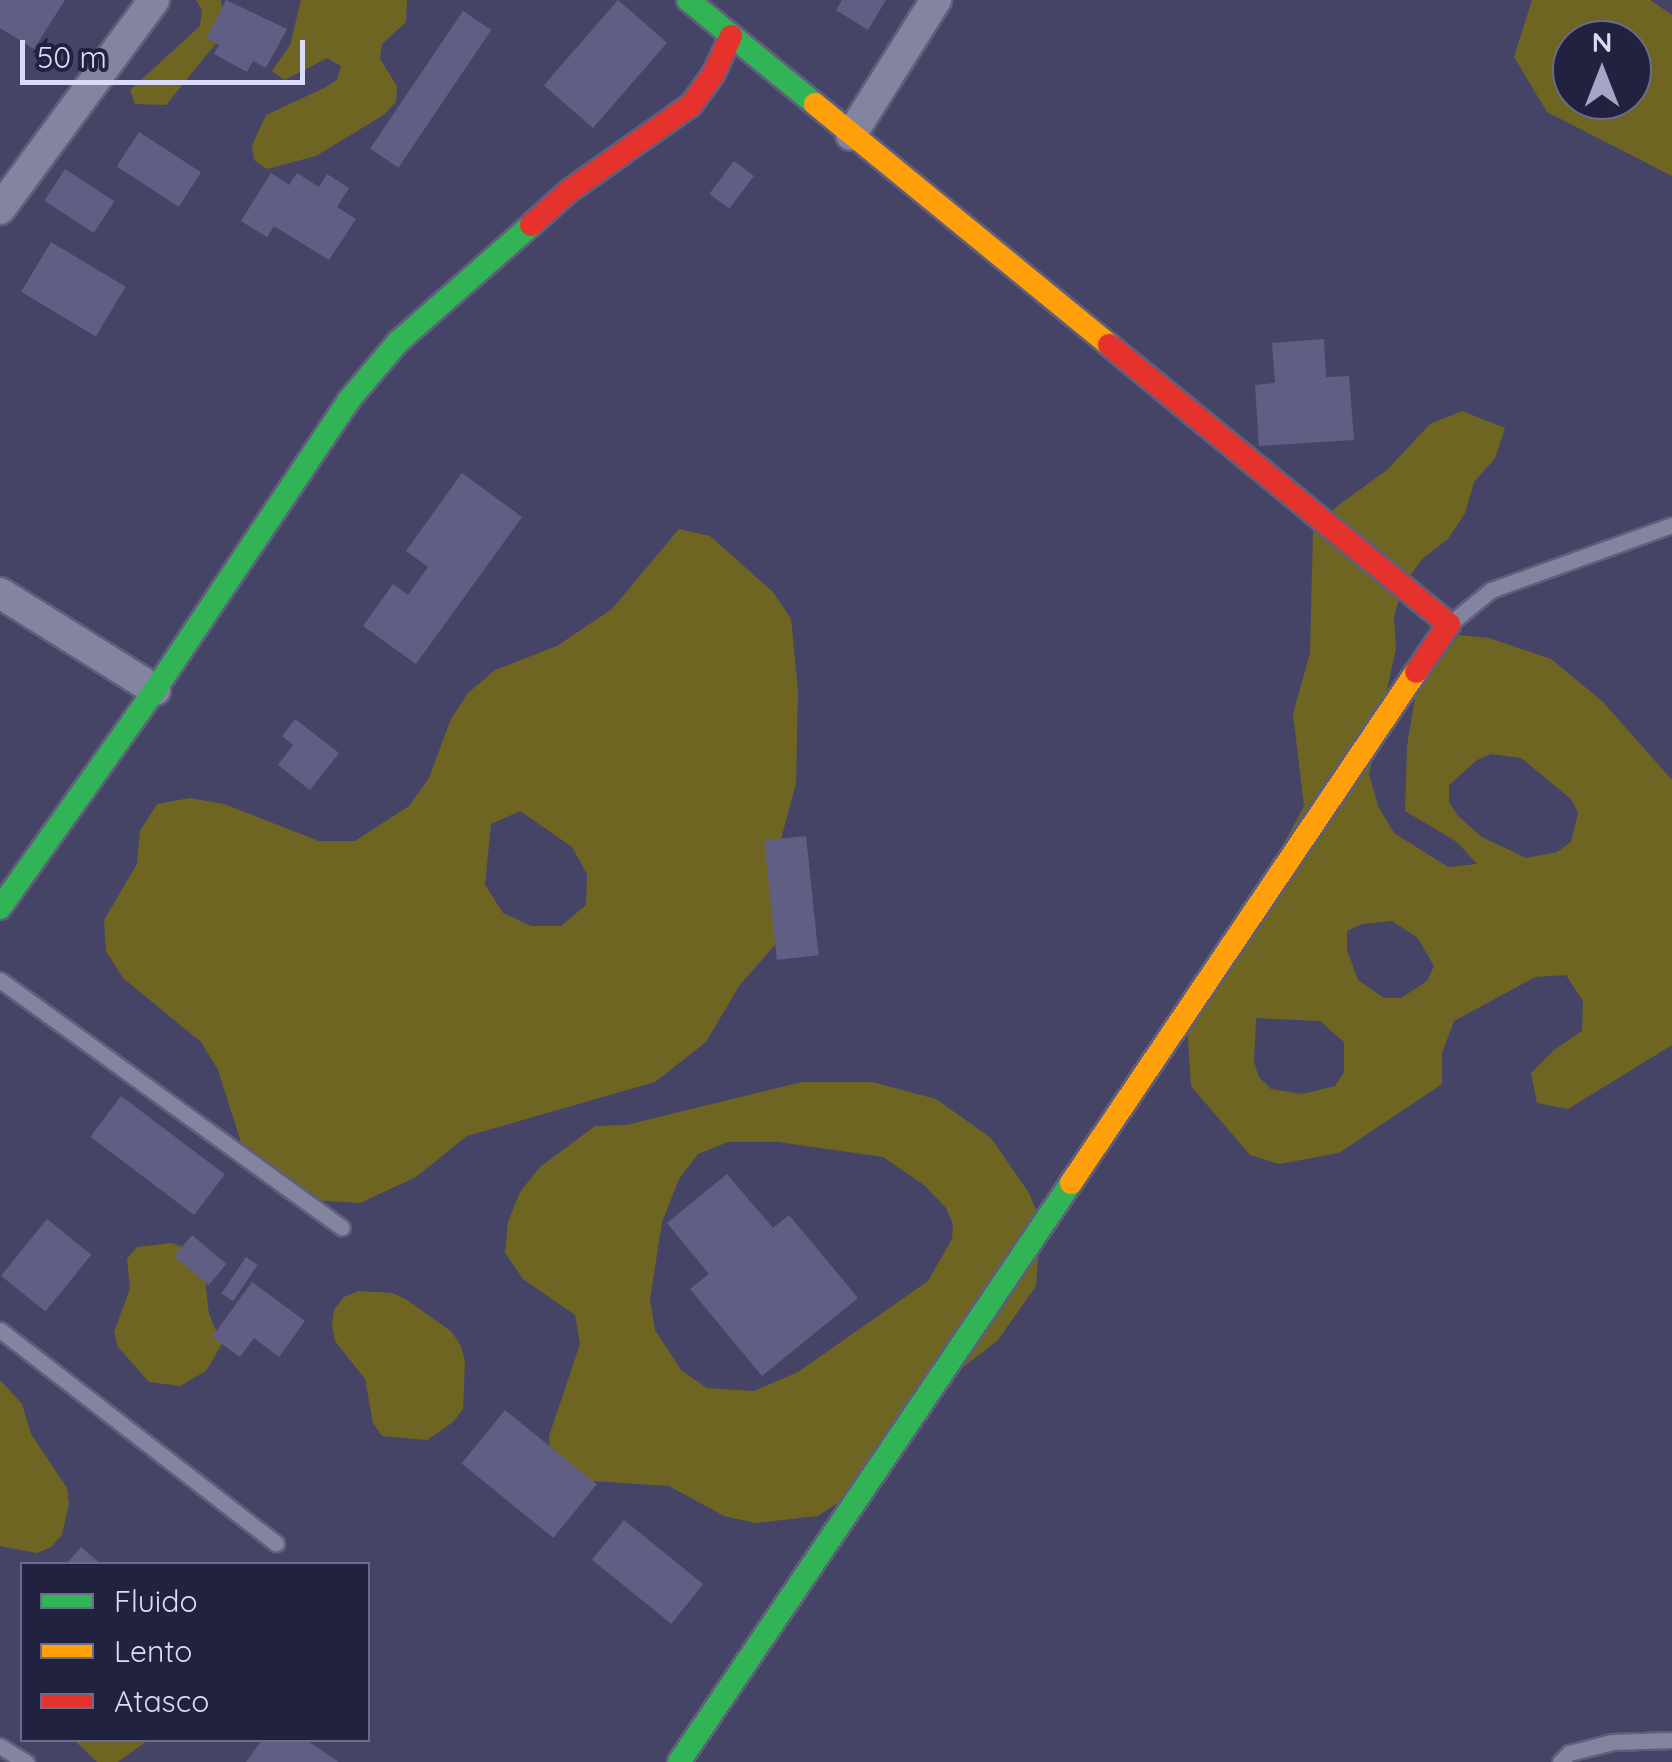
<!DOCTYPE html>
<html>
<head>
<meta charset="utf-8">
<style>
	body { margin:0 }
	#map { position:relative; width:1672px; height:1762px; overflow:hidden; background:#454467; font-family:Quicksand,sans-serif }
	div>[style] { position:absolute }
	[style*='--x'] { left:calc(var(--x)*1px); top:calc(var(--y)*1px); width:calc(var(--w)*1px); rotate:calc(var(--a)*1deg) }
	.forest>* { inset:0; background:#6f6523 }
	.building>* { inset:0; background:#605e83; transform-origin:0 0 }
	.roads { filter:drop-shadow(2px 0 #5f5f7b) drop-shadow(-2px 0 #5f5f7b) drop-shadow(0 2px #5f5f7b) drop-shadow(0 -2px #5f5f7b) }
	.lane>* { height:15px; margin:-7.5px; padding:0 7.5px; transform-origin:7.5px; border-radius:7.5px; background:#8385a0 }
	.street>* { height:30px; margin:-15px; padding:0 15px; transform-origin:15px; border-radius:15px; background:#8385a0 }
	.fast>* { height:22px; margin:-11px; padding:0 11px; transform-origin:11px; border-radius:11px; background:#30b455 }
	.slow>* { height:22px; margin:-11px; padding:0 11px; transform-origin:11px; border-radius:11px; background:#ff9f0a }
	.jam>* { height:22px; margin:-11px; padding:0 11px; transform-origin:11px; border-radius:11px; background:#e5322d }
	span { translate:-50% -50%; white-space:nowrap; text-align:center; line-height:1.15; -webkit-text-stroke:8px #21223f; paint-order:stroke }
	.legend { position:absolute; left:20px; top:1562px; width:350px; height:180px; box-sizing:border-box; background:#21223f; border:2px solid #6a6c8a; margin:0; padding:12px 18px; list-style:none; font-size:30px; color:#d8dbfa }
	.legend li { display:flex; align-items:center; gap:20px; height:50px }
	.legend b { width:50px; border:2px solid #6a6c8a }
	.north { position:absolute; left:1552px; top:20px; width:100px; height:100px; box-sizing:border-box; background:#21223f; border:2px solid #6a6c8a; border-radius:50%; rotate:0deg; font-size:28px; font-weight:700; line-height:40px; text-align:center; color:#d8dbfa }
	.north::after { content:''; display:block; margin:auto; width:35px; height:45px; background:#a5a6c7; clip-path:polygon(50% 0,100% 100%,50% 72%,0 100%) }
	.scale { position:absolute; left:20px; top:40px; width:285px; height:45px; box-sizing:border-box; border:5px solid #d8dbfa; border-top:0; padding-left:12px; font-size:30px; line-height:35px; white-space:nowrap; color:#d8dbfa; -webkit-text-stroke:8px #21223f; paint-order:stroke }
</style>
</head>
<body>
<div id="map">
	<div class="forest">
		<div style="clip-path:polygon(196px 0,221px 0,226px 31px,166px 105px,135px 104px,130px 90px,200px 26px,202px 10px)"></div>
		<div style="clip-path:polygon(301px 0,407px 0,406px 22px,382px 44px,380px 59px,397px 86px,396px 102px,385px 114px,316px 156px,267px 169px,254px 160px,252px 145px,266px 115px,324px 88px,337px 80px,341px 66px,327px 58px,285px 80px,272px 71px,290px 45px)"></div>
		<div style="clip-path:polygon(evenodd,1532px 0,1650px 0,1672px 15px,1672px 176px,1547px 112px,1514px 57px,1532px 0,1572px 40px,1632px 40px,1632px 100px,1572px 100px,1572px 40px)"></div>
		<div style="clip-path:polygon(evenodd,1462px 411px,1505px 428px,1495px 458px,1474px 482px,1465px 513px,1448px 539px,1423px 558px,1403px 585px,1394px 617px,1396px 648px,1369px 774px,1378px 806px,1394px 833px,1448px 867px,1477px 864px,1457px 842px,1405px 811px,1407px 746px,1417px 685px,1459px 635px,1489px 638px,1551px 659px,1603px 702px,1672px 780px,1672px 1045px,1568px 1109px,1537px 1103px,1531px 1073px,1554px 1050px,1582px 1031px,1583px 1001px,1566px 975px,1535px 977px,1454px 1021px,1442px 1053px,1442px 1084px,1339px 1153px,1279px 1164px,1250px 1155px,1191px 1086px,1187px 1024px,1304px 806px,1293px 714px,1310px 653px,1313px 531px,1336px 507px,1387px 470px,1430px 424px,1462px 411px,1491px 754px,1521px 758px,1571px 799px,1578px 813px,1571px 842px,1557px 852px,1526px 858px,1482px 837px,1458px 816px,1449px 802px,1449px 785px,1477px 760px,1491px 754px,1462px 411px,1392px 921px,1418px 938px,1434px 966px,1427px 981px,1401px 998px,1384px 998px,1358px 980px,1347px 950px,1347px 931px,1362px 924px,1392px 921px,1462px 411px,1256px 1018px,1320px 1021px,1344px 1042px,1344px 1072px,1335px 1086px,1302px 1094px,1271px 1089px,1259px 1077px,1254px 1062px,1256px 1018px)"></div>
		<div style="clip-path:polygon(evenodd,679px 529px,710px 536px,773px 592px,791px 619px,798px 690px,796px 783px,771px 876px,781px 938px,739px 986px,706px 1042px,655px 1082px,467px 1136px,416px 1177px,360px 1203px,296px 1199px,247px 1161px,218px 1070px,201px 1042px,123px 978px,106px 951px,104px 920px,137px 864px,140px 831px,157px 804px,190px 798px,224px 804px,319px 841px,355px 841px,409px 806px,429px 778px,451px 719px,468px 693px,495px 670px,557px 646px,612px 609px,679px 529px,520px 811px,572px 847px,587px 874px,586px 905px,561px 926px,531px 926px,503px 913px,485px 885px,491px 824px,520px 811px)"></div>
		<div style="clip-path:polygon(evenodd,802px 1082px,872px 1082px,936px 1099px,991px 1138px,1029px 1193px,1041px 1222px,1036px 1286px,998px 1340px,948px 1379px,845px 1498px,818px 1516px,755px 1523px,724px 1516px,669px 1486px,577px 1480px,551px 1466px,549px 1436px,580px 1344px,575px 1315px,523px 1279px,505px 1253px,508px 1222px,520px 1192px,540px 1167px,595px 1126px,626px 1125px,802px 1082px,728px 1142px,778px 1142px,883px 1157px,924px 1185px,946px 1208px,953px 1224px,952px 1239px,928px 1281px,798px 1372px,754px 1391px,707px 1388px,681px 1370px,655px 1330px,650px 1299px,662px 1222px,679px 1179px,698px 1154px,728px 1142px)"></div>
		<div style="clip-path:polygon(171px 1243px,202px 1253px,209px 1314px,222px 1344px,206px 1371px,180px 1386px,149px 1382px,118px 1347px,114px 1332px,130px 1289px,127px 1259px,137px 1247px)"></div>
		<div style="clip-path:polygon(359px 1291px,393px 1293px,407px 1300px,452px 1332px,461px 1346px,465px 1361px,463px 1409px,453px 1422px,427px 1440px,382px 1436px,373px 1423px,365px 1379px,335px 1341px,332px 1325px,334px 1310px,344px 1297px)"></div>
		<div style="clip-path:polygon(0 1380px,22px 1404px,31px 1434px,67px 1488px,69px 1504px,62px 1535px,51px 1547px,37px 1553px,0 1546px)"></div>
		<div style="clip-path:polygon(74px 1740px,148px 1740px,118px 1762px,97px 1762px)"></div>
	</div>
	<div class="building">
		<div style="clip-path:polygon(0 0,65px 0,34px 49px,0 28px)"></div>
		<div style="clip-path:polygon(226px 0,287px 29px,266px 68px,253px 61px,247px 72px,214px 54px,219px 45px,206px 38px)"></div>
		<div style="left:618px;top:0;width:65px;height:113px;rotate:41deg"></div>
		<div style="clip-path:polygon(842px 0,886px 0,868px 30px,836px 10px)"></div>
		<div style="left:463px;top:11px;width:34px;height:166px;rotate:34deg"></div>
		<div style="left:139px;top:132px;width:74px;height:41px;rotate:33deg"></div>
		<div style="left:734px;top:161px;width:25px;height:41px;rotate:37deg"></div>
		<div style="left:65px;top:169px;width:59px;height:38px;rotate:33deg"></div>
		<div style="clip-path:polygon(271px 173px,289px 185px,297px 173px,319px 187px,327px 174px,349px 188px,337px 207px,356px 219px,329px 260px,274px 226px,267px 237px,241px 221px)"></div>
		<div style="left:51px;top:242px;width:87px;height:58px;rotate:31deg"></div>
		<div style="clip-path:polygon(1324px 339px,1326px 377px,1349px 376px,1354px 440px,1259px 446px,1255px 385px,1275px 383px,1272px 343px)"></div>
		<div style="clip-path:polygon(462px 473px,522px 517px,416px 664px,363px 626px,393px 584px,408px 595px,428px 567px,406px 551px)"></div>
		<div style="clip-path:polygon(295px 719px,339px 753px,310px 790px,278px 765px,293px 745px,282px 736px)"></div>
		<div style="left:806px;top:836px;width:120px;height:42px;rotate:84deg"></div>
		<div style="left:121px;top:1096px;width:130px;height:51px;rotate:37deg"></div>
		<div style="clip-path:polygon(727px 1174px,773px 1228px,789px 1215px,858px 1298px,762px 1376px,690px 1289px,709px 1274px,667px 1223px)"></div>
		<div style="left:47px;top:1219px;width:57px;height:73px;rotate:39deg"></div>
		<div style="left:192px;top:1235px;width:45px;height:28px;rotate:40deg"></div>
		<div style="left:246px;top:1257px;width:14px;height:44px;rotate:34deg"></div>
		<div style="clip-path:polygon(252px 1282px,305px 1321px,279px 1357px,254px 1338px,240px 1357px,212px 1337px)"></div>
		<div style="left:505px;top:1410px;width:118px;height:69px;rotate:39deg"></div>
		<div style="left:624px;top:1520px;width:102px;height:51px;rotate:39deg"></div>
		<div style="clip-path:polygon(81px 1547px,101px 1564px,66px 1564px)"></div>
		<div style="clip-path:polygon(262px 1740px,306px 1740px,339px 1762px,246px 1762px)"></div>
	</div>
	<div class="roads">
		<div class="lane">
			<div style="--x:1452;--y:622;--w:50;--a:-39.4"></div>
			<div style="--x:1491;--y:590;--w:192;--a:-19.8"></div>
			<div style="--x:0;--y:980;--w:422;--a:35.9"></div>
			<div style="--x:0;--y:1330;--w:349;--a:37.7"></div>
			<div style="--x:0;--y:1746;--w:31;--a:32"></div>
			<div style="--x:1560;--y:1762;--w:13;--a:-45"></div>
			<div style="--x:1569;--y:1753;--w:44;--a:-14.3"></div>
			<div style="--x:1612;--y:1742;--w:60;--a:-1.9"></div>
		</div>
		<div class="street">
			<div style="--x:851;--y:135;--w:160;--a:-57.8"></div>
			<div style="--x:0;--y:209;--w:260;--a:-53.6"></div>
			<div style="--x:0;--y:593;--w:183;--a:32"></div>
		</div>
		<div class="fast">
			<div style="--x:688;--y:0;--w:164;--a:39.3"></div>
			<div style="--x:0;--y:908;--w:267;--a:-54.6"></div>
			<div style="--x:155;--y:690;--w:349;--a:-56.2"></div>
			<div style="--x:349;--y:400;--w:76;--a:-49.8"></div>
			<div style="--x:398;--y:342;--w:177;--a:-41.3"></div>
			<div style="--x:679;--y:1762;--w:699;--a:-55.9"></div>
		</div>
		<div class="slow">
			<div style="--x:815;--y:104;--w:380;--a:39.3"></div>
			<div style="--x:1071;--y:1183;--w:617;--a:-55.97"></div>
		</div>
		<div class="jam">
			<div style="--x:531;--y:225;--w:51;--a:-41.8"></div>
			<div style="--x:569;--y:191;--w:149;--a:-35.2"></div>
			<div style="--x:691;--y:105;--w:37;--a:-54"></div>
			<div style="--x:713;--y:75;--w:43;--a:-65.2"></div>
			<div style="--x:1109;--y:345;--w:440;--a:39.4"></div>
			<div style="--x:1449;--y:624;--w:58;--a:124.5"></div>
		</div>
	</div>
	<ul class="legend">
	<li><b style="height:12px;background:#30b455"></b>Fluido</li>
	<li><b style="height:12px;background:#ff9f0a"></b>Lento</li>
	<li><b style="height:12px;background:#e5322d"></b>Atasco</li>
	</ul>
	<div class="north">N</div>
	<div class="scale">50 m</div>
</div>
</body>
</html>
